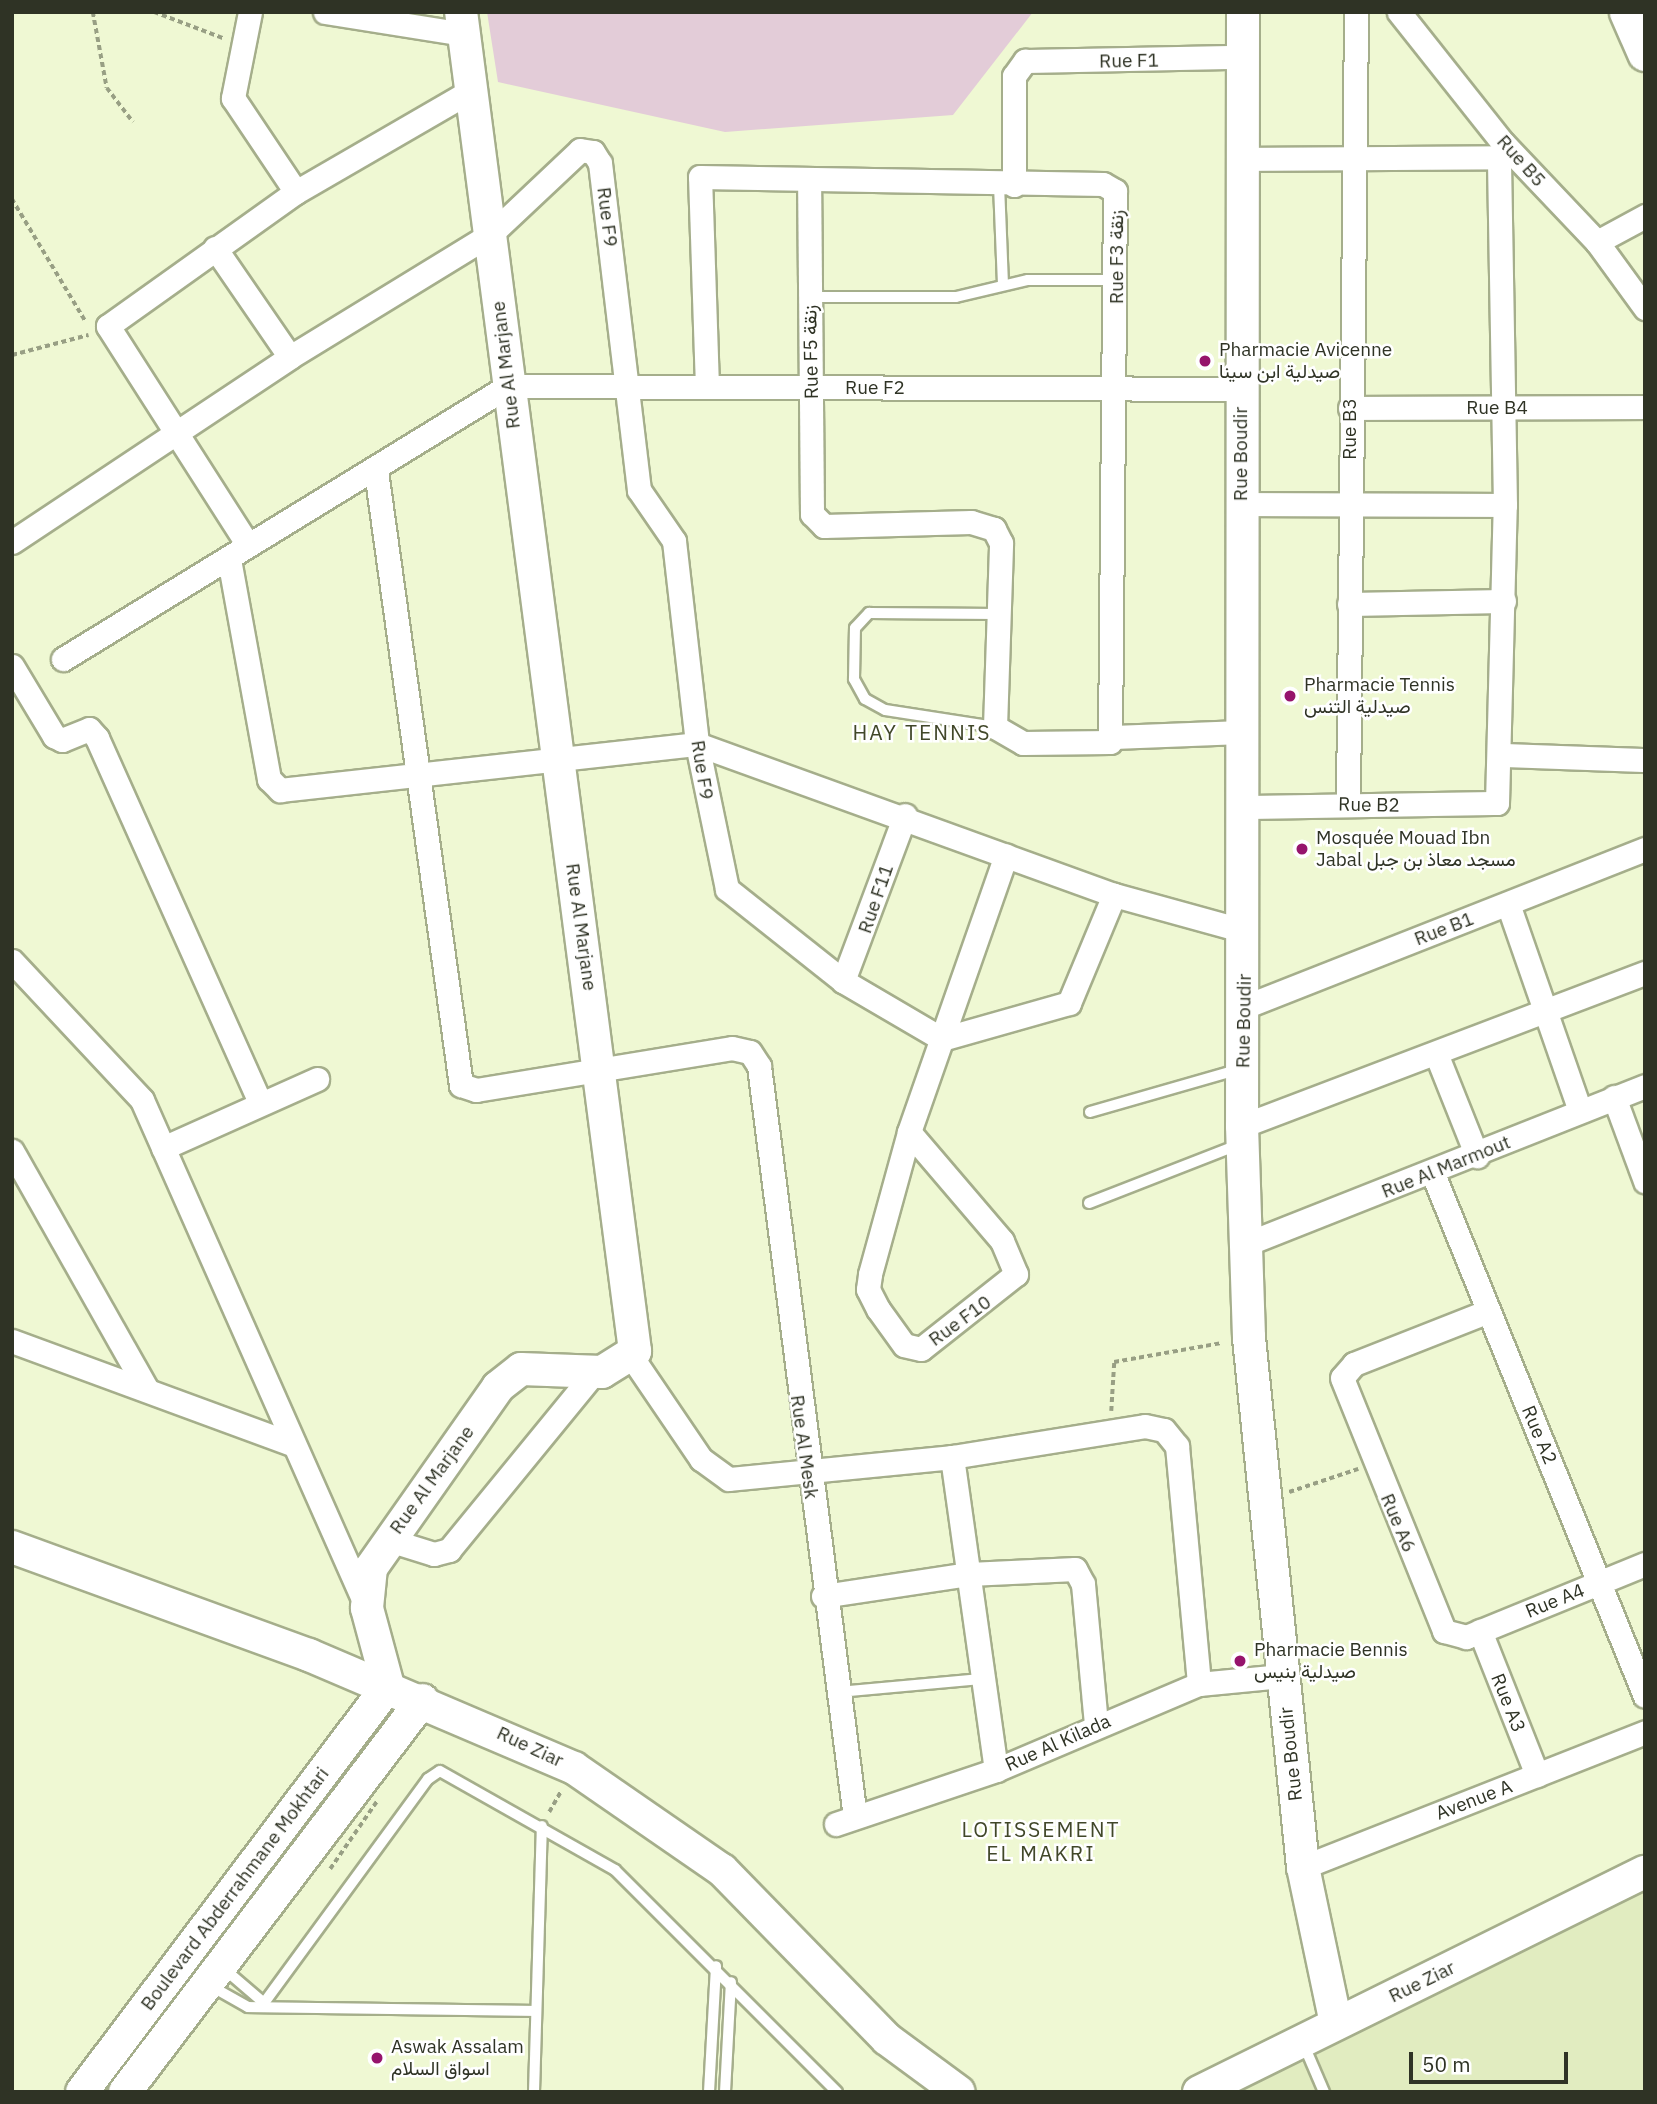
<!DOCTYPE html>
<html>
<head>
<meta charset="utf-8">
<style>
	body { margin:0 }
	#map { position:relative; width:1657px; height:2104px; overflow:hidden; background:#eff8d3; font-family:"IBM Plex Sans",Vazirmatn,sans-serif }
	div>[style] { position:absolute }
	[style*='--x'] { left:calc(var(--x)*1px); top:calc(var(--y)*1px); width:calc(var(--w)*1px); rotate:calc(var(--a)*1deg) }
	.built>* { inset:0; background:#e1ecc0 }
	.green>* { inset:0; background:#e3ccd8 }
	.path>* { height:3.5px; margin-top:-1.75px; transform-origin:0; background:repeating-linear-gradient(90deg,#989f84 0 5px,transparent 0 8.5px) }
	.roads { filter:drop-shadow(2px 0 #a5ae8b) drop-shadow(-2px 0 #a5ae8b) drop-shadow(0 2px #a5ae8b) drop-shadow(0 -2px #a5ae8b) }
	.lane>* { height:10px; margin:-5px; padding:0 5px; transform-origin:5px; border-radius:5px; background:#fff }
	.street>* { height:23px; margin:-11.5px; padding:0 11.5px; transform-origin:11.5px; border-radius:11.5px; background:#fff }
	.secondary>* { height:32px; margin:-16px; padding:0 16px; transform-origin:16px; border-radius:16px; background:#fff }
	.primary>* { height:35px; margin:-17.5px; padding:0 17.5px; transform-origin:17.5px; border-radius:17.5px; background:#fff }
	.dots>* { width:19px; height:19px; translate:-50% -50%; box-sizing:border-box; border:4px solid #fff; border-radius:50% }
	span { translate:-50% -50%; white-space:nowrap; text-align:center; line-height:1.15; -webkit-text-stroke:5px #fff; paint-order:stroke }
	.street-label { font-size:19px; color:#2f3325 }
	.poi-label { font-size:19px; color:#2f3325 }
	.left { translate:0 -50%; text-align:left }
	.neighbourhood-label { font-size:21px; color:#414729; letter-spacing:2px }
	.frame { position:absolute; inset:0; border:14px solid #2f3325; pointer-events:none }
	.scale { position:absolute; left:1409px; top:2052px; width:159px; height:32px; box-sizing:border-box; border:4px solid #2f3325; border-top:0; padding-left:9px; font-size:21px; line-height:24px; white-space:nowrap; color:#2f3325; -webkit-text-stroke:5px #fff; paint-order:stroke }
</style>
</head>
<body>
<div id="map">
	<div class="built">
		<div style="clip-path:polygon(1645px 1875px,1645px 2092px,1234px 2092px)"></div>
	</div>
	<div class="green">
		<div style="clip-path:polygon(487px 12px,1033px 12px,953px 115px,725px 132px,498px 82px)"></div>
	</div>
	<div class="path">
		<div style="--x:93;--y:12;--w:77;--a:79.6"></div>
		<div style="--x:107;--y:88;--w:43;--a:52.6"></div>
		<div style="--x:154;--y:12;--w:76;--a:20.8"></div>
		<div style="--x:12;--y:199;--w:144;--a:59"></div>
		<div style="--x:12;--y:355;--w:79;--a:-14.7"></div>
		<div style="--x:1111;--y:1411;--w:49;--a:-86.5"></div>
		<div style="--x:1114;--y:1362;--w:110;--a:-10"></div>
		<div style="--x:1289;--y:1492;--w:73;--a:-18.4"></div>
		<div style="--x:549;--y:1812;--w:24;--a:-60"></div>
		<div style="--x:330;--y:1869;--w:83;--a:-55.3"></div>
	</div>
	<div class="roads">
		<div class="lane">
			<div style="--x:999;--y:185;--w:99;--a:87.7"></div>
			<div style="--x:811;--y:297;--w:145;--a:0"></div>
			<div style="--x:956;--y:297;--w:74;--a:-13.3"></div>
			<div style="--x:1028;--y:280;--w:86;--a:0"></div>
			<div style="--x:995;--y:727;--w:111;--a:-171.2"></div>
			<div style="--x:885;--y:710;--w:23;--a:-151"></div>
			<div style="--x:865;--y:699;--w:23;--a:-119"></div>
			<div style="--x:854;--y:679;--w:51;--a:-88.9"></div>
			<div style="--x:855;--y:628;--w:21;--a:-47"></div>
			<div style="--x:869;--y:613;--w:128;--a:0.4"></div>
			<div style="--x:1090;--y:1112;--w:156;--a:-16"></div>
			<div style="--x:1089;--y:1203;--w:162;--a:-21.3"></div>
			<div style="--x:838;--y:1692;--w:144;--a:-5.2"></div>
			<div style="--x:222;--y:1967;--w:55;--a:40.6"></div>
			<div style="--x:209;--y:1985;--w:45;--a:29.4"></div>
			<div style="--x:248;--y:2007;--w:286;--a:0.8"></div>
			<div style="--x:264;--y:2003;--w:278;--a:-53.8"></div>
			<div style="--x:428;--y:1779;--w:14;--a:-34"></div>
			<div style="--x:440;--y:1771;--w:201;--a:29.5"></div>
			<div style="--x:615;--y:1870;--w:314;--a:45"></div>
			<div style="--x:1303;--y:2043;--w:53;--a:66.8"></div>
			<div style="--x:534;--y:2092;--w:266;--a:-88.3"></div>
			<div style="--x:709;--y:2092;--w:126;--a:-86.8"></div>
			<div style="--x:725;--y:2092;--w:110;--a:-86.9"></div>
		</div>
		<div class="street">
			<div style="--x:250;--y:12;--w:88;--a:101.2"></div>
			<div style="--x:233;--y:98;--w:113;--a:56.2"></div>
			<div style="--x:325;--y:12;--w:141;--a:9"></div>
			<div style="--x:1399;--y:12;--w:167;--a:51.6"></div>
			<div style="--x:1503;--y:143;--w:137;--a:46.5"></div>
			<div style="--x:1597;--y:242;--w:82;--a:54"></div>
			<div style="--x:1244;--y:159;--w:255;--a:-0.4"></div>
			<div style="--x:1014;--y:185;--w:109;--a:-90"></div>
			<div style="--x:1014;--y:76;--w:19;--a:-54"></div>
			<div style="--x:1025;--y:61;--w:218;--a:-1.1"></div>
			<div style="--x:1597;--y:242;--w:55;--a:-28.4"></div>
			<div style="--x:215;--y:248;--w:132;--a:55.5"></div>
			<div style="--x:707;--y:387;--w:210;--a:-91.9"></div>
			<div style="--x:700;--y:177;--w:403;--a:1"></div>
			<div style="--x:1103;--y:184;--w:14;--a:30"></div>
			<div style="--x:1115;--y:191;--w:551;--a:90.52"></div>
			<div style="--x:1110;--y:742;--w:87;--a:179.3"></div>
			<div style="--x:1023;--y:743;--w:32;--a:-150"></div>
			<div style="--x:995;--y:727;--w:184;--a:-88.1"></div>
			<div style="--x:1001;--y:543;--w:16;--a:-117"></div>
			<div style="--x:994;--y:529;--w:24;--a:-163"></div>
			<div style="--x:971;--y:522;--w:147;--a:178.4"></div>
			<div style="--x:824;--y:526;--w:17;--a:-135"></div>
			<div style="--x:812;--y:514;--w:332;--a:-90.5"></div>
			<div style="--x:1350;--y:408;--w:295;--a:-0.2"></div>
			<div style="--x:376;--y:471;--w:620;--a:82.12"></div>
			<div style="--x:461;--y:1085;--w:16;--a:18"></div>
			<div style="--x:476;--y:1090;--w:259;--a:-9.3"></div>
			<div style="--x:732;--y:1048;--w:18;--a:13"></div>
			<div style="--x:750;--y:1052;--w:17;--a:57"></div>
			<div style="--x:759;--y:1066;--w:757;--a:82.72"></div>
			<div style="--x:1241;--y:504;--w:264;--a:0.2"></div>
			<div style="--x:12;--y:542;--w:334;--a:-33.6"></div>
			<div style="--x:290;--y:357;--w:236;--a:-31.5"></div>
			<div style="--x:491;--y:234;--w:122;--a:-43.3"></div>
			<div style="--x:580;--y:150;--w:13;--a:9"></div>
			<div style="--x:593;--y:152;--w:13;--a:58"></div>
			<div style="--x:600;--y:163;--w:329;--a:83.2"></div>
			<div style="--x:639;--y:490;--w:62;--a:55.5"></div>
			<div style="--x:674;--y:541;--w:204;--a:83.5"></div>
			<div style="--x:697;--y:744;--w:148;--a:78.3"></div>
			<div style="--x:727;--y:889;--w:148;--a:38.4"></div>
			<div style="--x:843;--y:981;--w:115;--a:30.4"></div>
			<div style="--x:942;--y:1039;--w:132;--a:-15.8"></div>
			<div style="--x:1069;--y:1003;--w:117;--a:-67.4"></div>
			<div style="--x:248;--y:545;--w:260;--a:-122.6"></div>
			<div style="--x:108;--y:326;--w:231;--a:-35.5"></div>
			<div style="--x:296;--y:192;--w:203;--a:-30.1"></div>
			<div style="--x:229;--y:559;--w:224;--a:79.7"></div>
			<div style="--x:269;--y:779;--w:16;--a:45"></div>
			<div style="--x:280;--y:790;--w:420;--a:-6.3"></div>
			<div style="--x:697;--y:744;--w:443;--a:19.9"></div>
			<div style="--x:1114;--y:895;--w:136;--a:15.4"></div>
			<div style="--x:1349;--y:604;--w:155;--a:-1.1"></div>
			<div style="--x:63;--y:659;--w:522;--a:-31.53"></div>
			<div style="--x:508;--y:386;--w:733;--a:0.23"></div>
			<div style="--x:12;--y:666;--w:82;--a:59"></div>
			<div style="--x:54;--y:736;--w:9;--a:27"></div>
			<div style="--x:62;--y:740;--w:29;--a:-22"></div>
			<div style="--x:89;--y:729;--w:12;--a:48"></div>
			<div style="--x:97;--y:738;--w:400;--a:65.9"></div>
			<div style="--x:1112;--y:737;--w:131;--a:-2.2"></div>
			<div style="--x:1502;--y:755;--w:143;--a:2"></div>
			<div style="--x:1348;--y:804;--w:792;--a:-89.42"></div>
			<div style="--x:1245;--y:807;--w:252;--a:-0.9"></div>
			<div style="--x:1497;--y:803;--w:298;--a:-88.5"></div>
			<div style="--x:1505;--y:505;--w:348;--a:-91"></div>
			<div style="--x:1499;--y:157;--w:14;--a:-12"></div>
			<div style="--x:1508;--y:904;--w:219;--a:70.8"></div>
			<div style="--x:12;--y:961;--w:190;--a:46.9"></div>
			<div style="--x:142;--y:1100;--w:556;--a:66.11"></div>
			<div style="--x:843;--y:981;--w:177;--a:-69.5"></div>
			<div style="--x:1244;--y:1007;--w:431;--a:-21.5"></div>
			<div style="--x:1437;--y:1056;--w:108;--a:68.2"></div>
			<div style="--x:1614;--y:1097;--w:90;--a:69.7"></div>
			<div style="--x:1242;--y:1126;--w:431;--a:-20.8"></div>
			<div style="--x:909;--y:1132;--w:143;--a:49.5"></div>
			<div style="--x:1002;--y:1241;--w:36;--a:67"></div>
			<div style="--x:1016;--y:1274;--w:121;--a:141.7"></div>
			<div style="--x:921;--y:1349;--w:17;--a:-167"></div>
			<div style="--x:904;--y:1345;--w:44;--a:-125.8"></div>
			<div style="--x:878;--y:1309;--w:22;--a:-117"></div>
			<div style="--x:868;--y:1289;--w:15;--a:-82"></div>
			<div style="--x:870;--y:1274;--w:147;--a:-74.6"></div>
			<div style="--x:909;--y:1132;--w:293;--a:-70.7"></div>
			<div style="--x:163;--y:1148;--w:169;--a:-24.1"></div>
			<div style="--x:12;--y:1151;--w:274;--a:60.5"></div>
			<div style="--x:1433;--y:1174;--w:563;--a:67.9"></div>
			<div style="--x:1246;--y:1244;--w:429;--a:-21.6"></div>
			<div style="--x:1486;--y:1312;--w:142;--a:158.5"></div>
			<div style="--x:1354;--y:1364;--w:18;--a:131"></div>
			<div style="--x:1342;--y:1378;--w:273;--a:68"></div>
			<div style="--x:1444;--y:1631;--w:23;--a:15"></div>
			<div style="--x:1466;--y:1637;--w:193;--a:-22.2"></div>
			<div style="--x:12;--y:1341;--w:298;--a:20.2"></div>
			<div style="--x:631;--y:1356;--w:125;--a:55.8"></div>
			<div style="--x:701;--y:1459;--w:34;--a:36"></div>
			<div style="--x:729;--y:1479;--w:224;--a:-5.6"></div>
			<div style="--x:952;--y:1457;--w:195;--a:-9.1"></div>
			<div style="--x:1145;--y:1426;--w:19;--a:12"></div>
			<div style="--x:1164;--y:1430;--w:21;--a:51"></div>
			<div style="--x:1177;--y:1446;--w:239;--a:84.7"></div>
			<div style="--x:952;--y:1457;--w:316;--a:82"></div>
			<div style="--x:389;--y:1540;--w:47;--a:17.3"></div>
			<div style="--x:434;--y:1554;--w:16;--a:-15"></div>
			<div style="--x:449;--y:1550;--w:227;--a:-50.7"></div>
			<div style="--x:823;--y:1596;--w:148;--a:-8.6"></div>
			<div style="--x:969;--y:1574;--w:106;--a:-2.7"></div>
			<div style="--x:1075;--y:1569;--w:17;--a:62"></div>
			<div style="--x:1083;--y:1584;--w:142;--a:84.7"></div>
			<div style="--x:1480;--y:1631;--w:155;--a:68.4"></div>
			<div style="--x:836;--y:1824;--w:169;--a:-18.6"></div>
			<div style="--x:996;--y:1770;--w:220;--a:-23"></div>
			<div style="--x:1199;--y:1684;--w:83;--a:-5.5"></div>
			<div style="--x:1303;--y:1867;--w:368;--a:-21.5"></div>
		</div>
		<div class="secondary">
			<div style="--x:1243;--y:12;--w:1114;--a:90.05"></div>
			<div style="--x:1242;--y:1126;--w:212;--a:88.1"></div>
			<div style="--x:1249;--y:1338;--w:532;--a:84.17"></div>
			<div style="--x:1303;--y:1867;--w:160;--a:78.1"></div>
			<div style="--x:12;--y:1547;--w:316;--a:20"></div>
			<div style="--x:309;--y:1655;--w:288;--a:23.1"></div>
			<div style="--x:574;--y:1768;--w:180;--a:34.6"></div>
			<div style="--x:722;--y:1870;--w:236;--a:45.7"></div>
			<div style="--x:887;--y:2039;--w:89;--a:36.4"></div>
			<div style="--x:82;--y:2092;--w:508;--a:-52.99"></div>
			<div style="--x:388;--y:1686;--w:81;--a:-105.1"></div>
			<div style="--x:367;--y:1608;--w:40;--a:-84.3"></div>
			<div style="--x:371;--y:1568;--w:221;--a:-54.9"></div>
			<div style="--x:498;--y:1387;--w:29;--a:-38"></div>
			<div style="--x:521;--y:1369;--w:81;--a:2.1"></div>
			<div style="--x:602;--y:1372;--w:39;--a:-32"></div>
			<div style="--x:635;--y:1351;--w:1350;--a:-97.4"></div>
			<div style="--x:125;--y:2092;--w:492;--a:-52.8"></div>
			<div style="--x:1199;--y:2092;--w:497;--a:-26.3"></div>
		</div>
		<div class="primary">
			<div style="--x:1627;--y:12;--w:45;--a:66.3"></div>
		</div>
	</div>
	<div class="dots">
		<div style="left:1205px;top:361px;background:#96146c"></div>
		<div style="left:1290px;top:696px;background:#96146c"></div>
		<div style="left:1302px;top:849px;background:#96146c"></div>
		<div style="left:1240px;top:1661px;background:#96146c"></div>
		<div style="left:377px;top:2058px;background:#96146c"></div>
	</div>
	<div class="street-label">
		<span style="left:1129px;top:61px;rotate:-1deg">Rue F1</span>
		<span style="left:1521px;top:161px;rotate:48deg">Rue B5</span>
		<span style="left:607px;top:217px;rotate:83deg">Rue F9</span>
		<span style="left:1117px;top:257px;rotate:-90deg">Rue F3 زنقة</span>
		<span style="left:811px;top:352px;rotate:-91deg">Rue F5 زنقة</span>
		<span style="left:506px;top:365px;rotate:-97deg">Rue Al Marjane</span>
		<span style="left:875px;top:388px">Rue F2</span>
		<span style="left:1497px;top:408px">Rue B4</span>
		<span style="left:1350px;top:429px;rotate:-90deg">Rue B3</span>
		<span style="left:1241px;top:454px;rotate:-90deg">Rue Boudir</span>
		<span style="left:702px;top:770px;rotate:81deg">Rue F9</span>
		<span style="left:1369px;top:805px;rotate:1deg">Rue B2</span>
		<span style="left:876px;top:899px;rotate:-71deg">Rue F11</span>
		<span style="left:581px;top:927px;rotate:82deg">Rue Al Marjane</span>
		<span style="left:1444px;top:929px;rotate:-21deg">Rue B1</span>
		<span style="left:1244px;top:1021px;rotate:-89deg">Rue Boudir</span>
		<span style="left:1446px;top:1167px;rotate:-22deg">Rue Al Marmout</span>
		<span style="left:960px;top:1321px;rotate:-36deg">Rue F10</span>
		<span style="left:1539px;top:1435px;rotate:67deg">Rue A2</span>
		<span style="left:804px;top:1447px;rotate:82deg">Rue Al Mesk</span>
		<span style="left:432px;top:1480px;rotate:-54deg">Rue Al Marjane</span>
		<span style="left:1398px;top:1523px;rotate:67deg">Rue A6</span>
		<span style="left:1555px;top:1601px;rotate:-22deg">Rue A4</span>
		<span style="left:1508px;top:1703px;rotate:68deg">Rue A3</span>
		<span style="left:1058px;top:1743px;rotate:-24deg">Rue Al Kilada</span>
		<span style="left:530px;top:1747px;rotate:25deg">Rue Ziar</span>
		<span style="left:1291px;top:1754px;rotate:-96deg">Rue Boudir</span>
		<span style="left:1474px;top:1800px;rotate:-21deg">Avenue A</span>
		<span style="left:235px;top:1889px;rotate:-53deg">Boulevard Abderrahmane Mokhtari</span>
		<span style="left:1422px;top:1982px;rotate:-26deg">Rue Ziar</span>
	</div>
	<div class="poi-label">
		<span class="left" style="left:1219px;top:361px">Pharmacie Avicenne<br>صيدلية ابن سينا</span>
		<span class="left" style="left:1304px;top:696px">Pharmacie Tennis<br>صيدلية التنس</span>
		<span class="left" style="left:1316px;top:849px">Mosquée Mouad Ibn<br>Jabal مسجد معاذ بن جبل</span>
		<span class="left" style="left:1254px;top:1661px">Pharmacie Bennis<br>صيدلية بنيس</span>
		<span class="left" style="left:391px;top:2058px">Aswak Assalam<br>اسواق السلام</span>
	</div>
	<div class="neighbourhood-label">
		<span style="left:922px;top:732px">HAY TENNIS</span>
		<span style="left:1041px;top:1841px">LOTISSEMENT<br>EL MAKRI</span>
	</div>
	<div class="frame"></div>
	<div class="scale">50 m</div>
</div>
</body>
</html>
